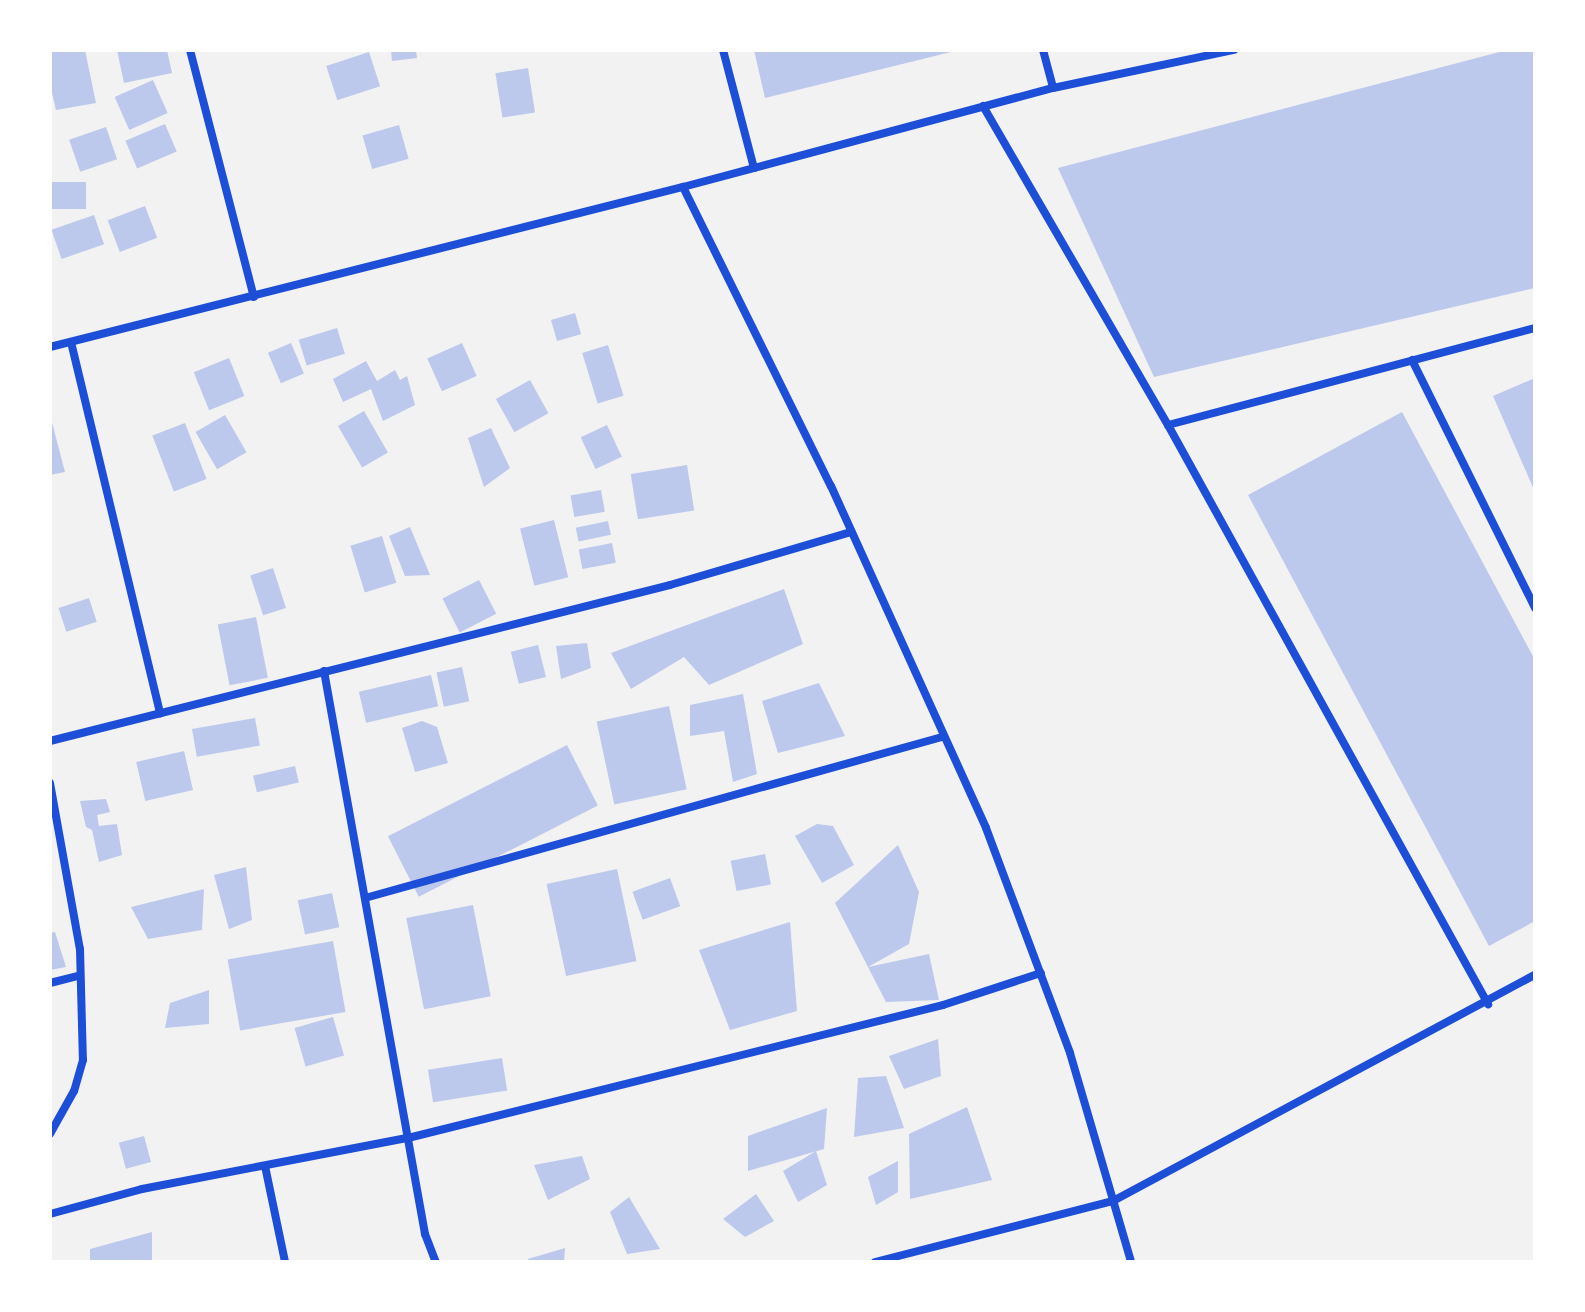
<!DOCTYPE html>
<html>
<head>
<meta charset="utf-8">
<style>
	body { margin:0 }
	#map { position:relative; width:1585px; height:1312px; overflow:hidden; background:#f2f2f2; font-family:Figtree,sans-serif }
	div>[style] { position:absolute }
	[style*='--x'] { left:calc(var(--x)*1px); top:calc(var(--y)*1px); width:calc(var(--w)*1px); rotate:calc(var(--a)*1deg) }
	.building>* { inset:0; background:#bdc9ec; transform-origin:0 0 }
	.minor>* { height:8px; margin:-4px; padding:0 4px; transform-origin:4px; border-radius:4px; background:#1d4ed8 }
	span { translate:-50% -50%; white-space:nowrap; text-align:center; line-height:1.15; -webkit-text-stroke:8px #fff; paint-order:stroke }
	.frame { position:absolute; inset:0; border:52px solid #fff; pointer-events:none }
</style>
</head>
<body>
<div id="map">
	<div class="building">
		<div style="clip-path:polygon(50px 50px,85px 50px,96px 103px,56px 110px,50px 84px)"></div>
		<div style="clip-path:polygon(117px 50px,167px 50px,172px 73px,124px 83px)"></div>
		<div style="clip-path:polygon(391px 50px,416px 50px,417px 58px,392px 61px)"></div>
		<div style="clip-path:polygon(754px 50px,955px 50px,955px 51px,765px 98px)"></div>
		<div style="clip-path:polygon(1507px 50px,1535px 50px,1535px 288px,1154px 377px,1058px 168px)"></div>
		<div style="left:369px;top:52px;width:36px;height:45px;rotate:72deg"></div>
		<div style="left:528px;top:68px;width:45px;height:33px;rotate:81deg"></div>
		<div style="left:153px;top:80px;width:36px;height:42px;rotate:66deg"></div>
		<div style="left:165px;top:124px;width:30px;height:43px;rotate:67deg"></div>
		<div style="left:399px;top:125px;width:35px;height:38px;rotate:74deg"></div>
		<div style="left:106px;top:127px;width:34px;height:39px;rotate:71deg"></div>
		<div style="left:86px;top:182px;width:27px;height:36px;rotate:90deg"></div>
		<div style="left:145px;top:206px;width:34px;height:40px;rotate:69deg"></div>
		<div style="left:94px;top:215px;width:31px;height:45px;rotate:71deg"></div>
		<div style="left:575px;top:313px;width:22px;height:25px;rotate:74deg"></div>
		<div style="left:337px;top:328px;width:27px;height:40px;rotate:73deg"></div>
		<div style="left:291px;top:343px;width:33px;height:25px;rotate:67deg"></div>
		<div style="left:462px;top:343px;width:36px;height:38px;rotate:66deg"></div>
		<div style="left:608px;top:345px;width:53px;height:27px;rotate:73deg"></div>
		<div style="left:229px;top:358px;width:41px;height:38px;rotate:68deg"></div>
		<div style="clip-path:polygon(366px 361px,377px 381px,395px 370px,400px 380px,407px 376px,415px 405px,383px 421px,371px 389px,343px 402px,333px 379px)"></div>
		<div style="clip-path:polygon(1535px 378px,1535px 492px,1493px 396px)"></div>
		<div style="left:530px;top:380px;width:38px;height:39px;rotate:61deg"></div>
		<div style="left:364px;top:411px;width:48px;height:30px;rotate:60deg"></div>
		<div style="clip-path:polygon(1402px 412px,1535px 660px,1535px 921px,1489px 946px,1248px 495px)"></div>
		<div style="clip-path:polygon(50px 415px,65px 472px,50px 475px)"></div>
		<div style="left:225px;top:415px;width:43px;height:34px;rotate:60deg"></div>
		<div style="left:185px;top:423px;width:60px;height:35px;rotate:69deg"></div>
		<div style="left:607px;top:425px;width:35px;height:29px;rotate:65deg"></div>
		<div style="clip-path:polygon(491px 428px,510px 468px,484px 487px,468px 438px)"></div>
		<div style="left:687px;top:465px;width:46px;height:57px;rotate:81deg"></div>
		<div style="left:601px;top:490px;width:22px;height:31px;rotate:80deg"></div>
		<div style="left:554px;top:520px;width:59px;height:35px;rotate:76deg"></div>
		<div style="left:608px;top:521px;width:14px;height:33px;rotate:78deg"></div>
		<div style="clip-path:polygon(410px 527px,430px 575px,405px 576px,389px 536px)"></div>
		<div style="left:382px;top:536px;width:49px;height:33px;rotate:73deg"></div>
		<div style="left:612px;top:543px;width:20px;height:34px;rotate:79deg"></div>
		<div style="left:273px;top:568px;width:42px;height:24px;rotate:72deg"></div>
		<div style="left:479px;top:580px;width:38px;height:41px;rotate:63deg"></div>
		<div style="clip-path:polygon(784px 589px,803px 644px,709px 685px,684px 657px,631px 689px,611px 653px)"></div>
		<div style="left:89px;top:598px;width:25px;height:32px;rotate:72deg"></div>
		<div style="left:256px;top:617px;width:62px;height:39px;rotate:79deg"></div>
		<div style="clip-path:polygon(587px 643px,591px 668px,561px 679px,556px 646px)"></div>
		<div style="left:538px;top:645px;width:33px;height:28px;rotate:76deg"></div>
		<div style="left:462px;top:667px;width:35px;height:26px;rotate:78deg"></div>
		<div style="left:431px;top:675px;width:32px;height:74px;rotate:77deg"></div>
		<div style="clip-path:polygon(819px 683px,845px 736px,778px 753px,762px 701px)"></div>
		<div style="clip-path:polygon(743px 694px,757px 774px,733px 782px,724px 731px,690px 736px,690px 705px)"></div>
		<div style="left:669px;top:706px;width:85px;height:74px;rotate:78deg"></div>
		<div style="left:255px;top:718px;width:28px;height:64px;rotate:80deg"></div>
		<div style="clip-path:polygon(422px 721px,437px 727px,448px 763px,415px 772px,402px 728px)"></div>
		<div style="left:567px;top:745px;width:68px;height:201px;rotate:63deg"></div>
		<div style="left:184px;top:751px;width:40px;height:49px;rotate:77deg"></div>
		<div style="left:295px;top:766px;width:17px;height:43px;rotate:77deg"></div>
		<div style="clip-path:polygon(106px 799px,110px 812px,97px 815px,99px 826px,117px 824px,122px 855px,99px 862px,92px 830px,86px 827px,80px 801px)"></div>
		<div style="clip-path:polygon(817px 824px,833px 826px,854px 865px,822px 883px,795px 836px)"></div>
		<div style="clip-path:polygon(898px 845px,919px 892px,909px 944px,868px 967px,929px 954px,939px 1000px,886px 1002px,835px 903px)"></div>
		<div style="left:765px;top:854px;width:31px;height:35px;rotate:79deg"></div>
		<div style="clip-path:polygon(246px 867px,252px 920px,229px 929px,214px 875px)"></div>
		<div style="left:617px;top:869px;width:94px;height:72px;rotate:78deg"></div>
		<div style="left:670px;top:878px;width:30px;height:40px;rotate:70deg"></div>
		<div style="clip-path:polygon(204px 889px,202px 930px,148px 939px,131px 907px)"></div>
		<div style="left:332px;top:893px;width:35px;height:35px;rotate:78deg"></div>
		<div style="left:473px;top:905px;width:93px;height:68px;rotate:79deg"></div>
		<div style="clip-path:polygon(790px 922px,797px 1011px,730px 1030px,699px 950px)"></div>
		<div style="clip-path:polygon(55px 932px,66px 967px,50px 970px,50px 933px)"></div>
		<div style="left:333px;top:941px;width:72px;height:107px;rotate:80deg"></div>
		<div style="clip-path:polygon(209px 990px,209px 1024px,165px 1028px,170px 1003px)"></div>
		<div style="left:333px;top:1017px;width:40px;height:40px;rotate:74deg"></div>
		<div style="clip-path:polygon(938px 1039px,941px 1076px,904px 1089px,889px 1056px)"></div>
		<div style="left:502px;top:1058px;width:33px;height:75px;rotate:81deg"></div>
		<div style="clip-path:polygon(886px 1076px,904px 1128px,854px 1137px,858px 1078px)"></div>
		<div style="clip-path:polygon(967px 1107px,992px 1180px,910px 1199px,909px 1134px)"></div>
		<div style="clip-path:polygon(827px 1108px,824px 1149px,748px 1171px,748px 1136px)"></div>
		<div style="left:144px;top:1136px;width:27px;height:26px;rotate:75deg"></div>
		<div style="clip-path:polygon(816px 1151px,827px 1185px,798px 1202px,783px 1171px)"></div>
		<div style="clip-path:polygon(582px 1156px,590px 1179px,548px 1200px,534px 1165px)"></div>
		<div style="clip-path:polygon(898px 1161px,898px 1192px,876px 1205px,868px 1177px)"></div>
		<div style="clip-path:polygon(756px 1194px,774px 1221px,745px 1237px,723px 1219px)"></div>
		<div style="clip-path:polygon(629px 1197px,660px 1249px,627px 1254px,610px 1212px)"></div>
		<div style="clip-path:polygon(152px 1232px,152px 1262px,90px 1262px,90px 1249px)"></div>
		<div style="clip-path:polygon(565px 1248px,564px 1262px,529px 1262px,528px 1259px)"></div>
	</div>
	<div class="minor">
		<div style="--x:190;--y:50;--w:255;--a:75.5"></div>
		<div style="--x:723;--y:50;--w:122;--a:75.3"></div>
		<div style="--x:1043;--y:50;--w:39;--a:75"></div>
		<div style="--x:983;--y:106;--w:369;--a:59.9"></div>
		<div style="--x:1168;--y:425;--w:662;--a:61.07"></div>
		<div style="--x:683;--y:187;--w:334;--a:63.7"></div>
		<div style="--x:831;--y:486;--w:375;--a:65.6"></div>
		<div style="--x:986;--y:828;--w:240;--a:69.5"></div>
		<div style="--x:1070;--y:1053;--w:218;--a:73.7"></div>
		<div style="--x:71;--y:342;--w:382;--a:76.5"></div>
		<div style="--x:50;--y:347;--w:653;--a:-14.19"></div>
		<div style="--x:683;--y:187;--w:383;--a:-15"></div>
		<div style="--x:1053;--y:88;--w:185;--a:-11.9"></div>
		<div style="--x:1412;--y:360;--w:277;--a:63.6"></div>
		<div style="--x:1168;--y:425;--w:380;--a:-14.8"></div>
		<div style="--x:324;--y:671;--w:572;--a:79.83"></div>
		<div style="--x:425;--y:1234;--w:30;--a:69"></div>
		<div style="--x:50;--y:741;--w:639;--a:-14.12"></div>
		<div style="--x:670;--y:585;--w:189;--a:-16.3"></div>
		<div style="--x:50;--y:783;--w:169;--a:79.8"></div>
		<div style="--x:80;--y:949;--w:111;--a:88.5"></div>
		<div style="--x:83;--y:1060;--w:32;--a:106"></div>
		<div style="--x:74;--y:1091;--w:49;--a:119.2"></div>
		<div style="--x:365;--y:898;--w:599;--a:-15.59"></div>
		<div style="--x:50;--y:983;--w:29;--a:-14"></div>
		<div style="--x:265;--y:1166;--w:98;--a:78.2"></div>
		<div style="--x:50;--y:1214;--w:95;--a:-15.2"></div>
		<div style="--x:142;--y:1189;--w:271;--a:-10.9"></div>
		<div style="--x:408;--y:1138;--w:551;--a:-13.96"></div>
		<div style="--x:943;--y:1005;--w:103;--a:-18.1"></div>
		<div style="--x:875;--y:1262;--w:246;--a:-14.4"></div>
		<div style="--x:1113;--y:1201;--w:479;--a:-28.2"></div>
	</div>
	<div class="frame"></div>
</div>
</body>
</html>
